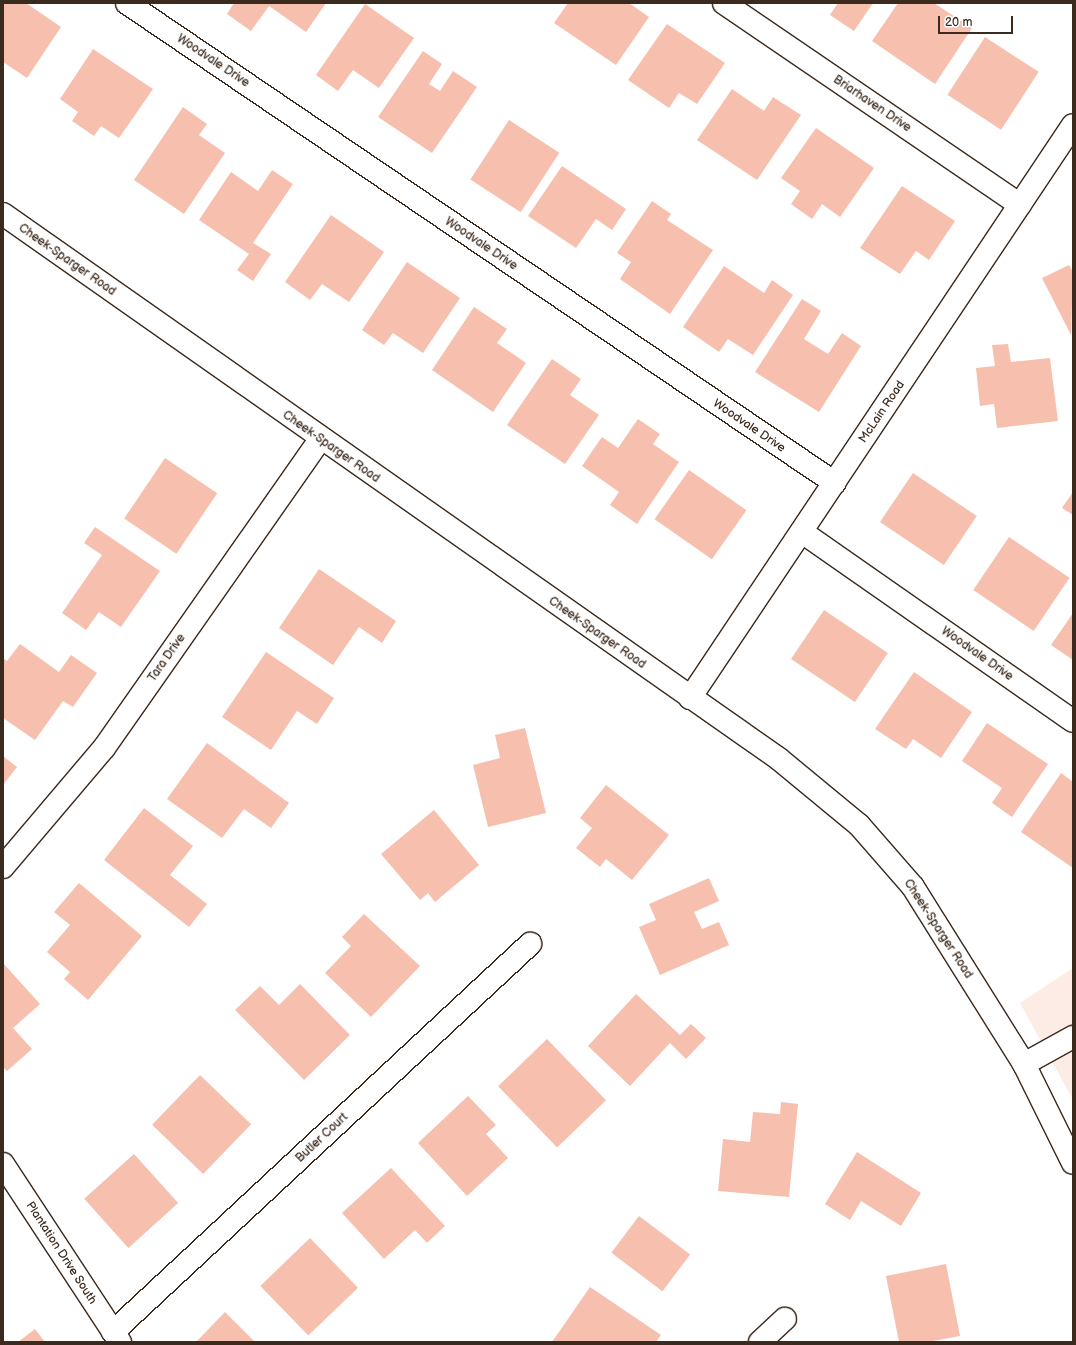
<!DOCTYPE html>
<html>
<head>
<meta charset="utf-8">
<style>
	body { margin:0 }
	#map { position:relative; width:1076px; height:1345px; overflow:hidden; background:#fff; font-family:"Balsamiq Sans",sans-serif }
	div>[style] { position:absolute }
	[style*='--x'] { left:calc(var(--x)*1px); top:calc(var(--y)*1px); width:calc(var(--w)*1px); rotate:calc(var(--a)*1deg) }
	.built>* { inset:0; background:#fdece6 }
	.building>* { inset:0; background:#f7bfad; transform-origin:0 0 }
	.roads { filter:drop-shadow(1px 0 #3b2a1e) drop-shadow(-1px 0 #3b2a1e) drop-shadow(0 1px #3b2a1e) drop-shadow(0 -1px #3b2a1e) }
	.street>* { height:22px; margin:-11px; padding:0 11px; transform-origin:11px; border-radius:11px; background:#fff }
	.secondary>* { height:22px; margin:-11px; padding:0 11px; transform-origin:11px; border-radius:11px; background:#fff }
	span { translate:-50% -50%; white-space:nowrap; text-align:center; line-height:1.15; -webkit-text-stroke:3px #fff; paint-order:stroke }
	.street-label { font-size:12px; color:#3b2a1e }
	.frame { position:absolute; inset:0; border:4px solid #3b2a1e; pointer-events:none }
	.scale { position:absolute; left:938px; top:16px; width:75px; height:18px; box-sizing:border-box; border:2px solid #3b2a1e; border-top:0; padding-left:5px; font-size:12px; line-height:14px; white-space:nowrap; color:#3b2a1e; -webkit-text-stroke:3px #fff; paint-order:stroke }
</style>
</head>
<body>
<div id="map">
	<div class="built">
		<div style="clip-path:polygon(1073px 968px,1073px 1100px,1020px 1003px)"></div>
	</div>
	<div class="building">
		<div style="clip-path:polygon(3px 3px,26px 3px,61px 27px,27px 78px,3px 62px)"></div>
		<div style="clip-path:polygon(234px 3px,326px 3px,306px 32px,269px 6px,251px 31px,227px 14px)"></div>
		<div style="clip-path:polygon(568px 3px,629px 3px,649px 17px,616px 65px,554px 23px)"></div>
		<div style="clip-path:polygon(838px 3px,873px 3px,854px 31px,830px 15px)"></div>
		<div style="clip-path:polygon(898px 3px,934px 3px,972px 28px,935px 84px,872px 41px)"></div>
		<div style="clip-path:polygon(365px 4px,414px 38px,379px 88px,353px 70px,338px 91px,316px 75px)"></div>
		<div style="clip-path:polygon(667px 24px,725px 63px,697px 104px,679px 93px,669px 108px,628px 80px)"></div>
		<div style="left:985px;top:37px;width:64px;height:69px;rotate:33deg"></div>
		<div style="clip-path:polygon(93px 49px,153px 89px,119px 138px,101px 126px,94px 136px,72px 121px,78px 112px,60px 99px)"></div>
		<div style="clip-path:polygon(423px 51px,442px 64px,429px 84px,440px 91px,453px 71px,477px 87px,432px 153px,378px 117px)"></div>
		<div style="clip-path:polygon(732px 89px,764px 111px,773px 97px,801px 115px,757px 180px,697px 140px)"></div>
		<div style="clip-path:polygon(183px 107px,207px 124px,199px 135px,225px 153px,184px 214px,134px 180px)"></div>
		<div style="left:509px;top:120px;width:60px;height:71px;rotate:33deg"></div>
		<div style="clip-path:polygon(816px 128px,874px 168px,840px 217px,822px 204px,812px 219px,791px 204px,800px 191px,781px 178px)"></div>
		<div style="clip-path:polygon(562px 166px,626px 209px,612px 230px,596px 219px,576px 248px,528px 216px)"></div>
		<div style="clip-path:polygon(272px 170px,293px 184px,253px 243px,271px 254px,253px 281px,237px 270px,249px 254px,199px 220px,231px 172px,258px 191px)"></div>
		<div style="clip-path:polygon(902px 186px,955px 221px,929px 260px,916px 251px,900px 274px,860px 248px)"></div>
		<div style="clip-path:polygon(652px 201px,671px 214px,667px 220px,713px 250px,670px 314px,620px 279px,631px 262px,617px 253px)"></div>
		<div style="clip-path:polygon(331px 215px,384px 252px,349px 302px,322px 284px,310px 300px,285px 282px)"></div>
		<div style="clip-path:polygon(407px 262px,460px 298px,423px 353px,393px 333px,384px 345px,362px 330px)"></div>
		<div style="clip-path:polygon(1069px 265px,1073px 272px,1071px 335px,1042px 278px)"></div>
		<div style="clip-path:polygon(724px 266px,764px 293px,772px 280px,793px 295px,753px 355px,728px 339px,719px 352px,683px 327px)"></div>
		<div style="clip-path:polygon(802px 299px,821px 311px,804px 339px,828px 354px,842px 333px,861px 346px,819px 412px,755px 372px)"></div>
		<div style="clip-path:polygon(474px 307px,507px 329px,497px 343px,526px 363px,493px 412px,432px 370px)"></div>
		<div style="clip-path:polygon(1008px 344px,1011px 362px,1050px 358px,1058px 421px,997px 428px,994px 404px,980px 406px,976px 368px,995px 366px,992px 345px)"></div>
		<div style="clip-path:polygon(552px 359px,581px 379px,570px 395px,599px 415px,565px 464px,507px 425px)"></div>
		<div style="clip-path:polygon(638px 419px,660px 434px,653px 444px,679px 462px,637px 524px,610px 505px,619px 492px,582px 466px,602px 437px,618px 448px)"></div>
		<div style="left:165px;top:458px;width:63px;height:73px;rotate:34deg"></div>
		<div style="left:689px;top:470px;width:70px;height:60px;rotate:35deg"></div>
		<div style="left:913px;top:473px;width:77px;height:59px;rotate:34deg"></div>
		<div style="clip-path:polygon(1073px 492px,1073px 515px,1062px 508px)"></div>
		<div style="clip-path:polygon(95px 527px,160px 571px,121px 627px,99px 612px,86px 630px,62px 613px,102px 555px,84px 543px)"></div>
		<div style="left:1009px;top:537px;width:73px;height:64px;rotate:34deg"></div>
		<div style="clip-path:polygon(319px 569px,396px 621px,382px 643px,359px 627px,333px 665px,279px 628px)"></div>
		<div style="left:824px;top:610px;width:77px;height:59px;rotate:34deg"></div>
		<div style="clip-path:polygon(1073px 613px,1073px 660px,1051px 645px)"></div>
		<div style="clip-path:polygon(20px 644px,59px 672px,71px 655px,97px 673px,73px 707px,63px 701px,35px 740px,3px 718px,3px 658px,7px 661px)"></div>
		<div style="clip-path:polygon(266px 652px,334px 698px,317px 724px,297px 711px,271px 750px,222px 717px)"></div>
		<div style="clip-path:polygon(914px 672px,972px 712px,941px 758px,913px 739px,906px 749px,875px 729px)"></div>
		<div style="clip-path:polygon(987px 723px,1048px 764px,1012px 817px,992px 803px,1002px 788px,962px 761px)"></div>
		<div style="clip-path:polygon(525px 728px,546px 813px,488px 827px,473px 765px,500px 758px,495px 735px)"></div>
		<div style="clip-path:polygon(207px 743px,289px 803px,271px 828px,244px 809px,222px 838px,167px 799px)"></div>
		<div style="clip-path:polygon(3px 756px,17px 767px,3px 785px)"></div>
		<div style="clip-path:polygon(1061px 773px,1073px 782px,1073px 868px,1021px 832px)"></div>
		<div style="clip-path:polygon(606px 785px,669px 835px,632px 880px,606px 859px,600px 867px,576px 848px,592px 828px,580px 818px)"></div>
		<div style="clip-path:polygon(144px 808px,193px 846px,170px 875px,207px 904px,189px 927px,104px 860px)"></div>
		<div style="clip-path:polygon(434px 810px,479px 865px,435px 902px,428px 893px,420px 900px,381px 854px)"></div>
		<div style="clip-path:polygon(709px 878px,719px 901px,694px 912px,702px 929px,719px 922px,729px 945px,660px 975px,639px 927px,656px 920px,649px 904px)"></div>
		<div style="clip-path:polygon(79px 883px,142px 936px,88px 1000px,64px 979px,70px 972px,47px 952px,70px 925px,54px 912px)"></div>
		<div style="clip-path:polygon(364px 914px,420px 966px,371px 1017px,325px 973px,351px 946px,342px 937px)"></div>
		<div style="clip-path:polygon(3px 963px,40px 1004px,13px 1028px,32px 1049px,7px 1071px,3px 1067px)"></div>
		<div style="clip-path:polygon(300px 984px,350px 1035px,304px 1080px,235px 1010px,260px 986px,279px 1005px)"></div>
		<div style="clip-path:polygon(636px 994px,680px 1035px,691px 1024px,706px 1038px,686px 1059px,670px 1043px,630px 1086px,588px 1046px)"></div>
		<div style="left:547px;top:1039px;width:85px;height:68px;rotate:46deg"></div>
		<div style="left:200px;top:1075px;width:71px;height:69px;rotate:44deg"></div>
		<div style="clip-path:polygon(468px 1096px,496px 1125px,486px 1134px,508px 1158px,467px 1196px,418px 1143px)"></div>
		<div style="clip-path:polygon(781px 1102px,798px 1104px,789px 1197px,718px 1191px,723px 1139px,750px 1142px,753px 1112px,780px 1114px)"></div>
		<div style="clip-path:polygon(857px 1152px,921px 1193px,901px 1226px,861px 1201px,850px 1220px,825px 1204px)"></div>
		<div style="left:134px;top:1154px;width:66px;height:67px;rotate:48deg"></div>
		<div style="clip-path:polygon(391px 1168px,445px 1226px,427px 1243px,415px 1230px,384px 1259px,342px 1213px)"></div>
		<div style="left:639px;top:1216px;width:64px;height:46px;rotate:37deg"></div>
		<div style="left:310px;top:1238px;width:69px;height:69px;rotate:46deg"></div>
		<div style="clip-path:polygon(946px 1264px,960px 1336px,928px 1342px,899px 1342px,886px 1276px)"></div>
		<div style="clip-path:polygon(590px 1287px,661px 1335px,656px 1342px,552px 1342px)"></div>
		<div style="clip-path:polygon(225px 1312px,255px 1342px,196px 1342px)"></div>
		<div style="clip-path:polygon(35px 1329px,45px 1342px,18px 1342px)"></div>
	</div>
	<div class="roads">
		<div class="street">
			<div style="--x:127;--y:3;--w:855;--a:34.14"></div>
			<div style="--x:724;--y:3;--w:358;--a:34.3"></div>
			<div style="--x:802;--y:532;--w:330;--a:34.9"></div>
			<div style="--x:690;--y:698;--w:689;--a:-56.24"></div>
			<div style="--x:3;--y:867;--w:156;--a:-49.7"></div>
			<div style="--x:104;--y:748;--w:376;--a:-55"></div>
			<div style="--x:1024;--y:1064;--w:56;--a:-28.9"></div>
			<div style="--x:3;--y:1164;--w:213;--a:56.7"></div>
			<div style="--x:113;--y:1332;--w:570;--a:-42.94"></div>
			<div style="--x:760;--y:1342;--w:34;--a:-43"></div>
		</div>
		<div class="secondary">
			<div style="--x:3;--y:214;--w:948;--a:35.08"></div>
			<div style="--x:779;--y:759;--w:104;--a:39.5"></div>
			<div style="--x:859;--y:825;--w:82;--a:48.9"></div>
			<div style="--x:913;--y:887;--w:209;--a:57.9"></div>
			<div style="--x:1024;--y:1064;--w:110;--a:63.7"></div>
		</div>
	</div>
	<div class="street-label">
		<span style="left:213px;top:61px;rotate:34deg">Woodvale Drive</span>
		<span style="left:872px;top:104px;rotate:34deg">Briarhaven Drive</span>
		<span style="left:481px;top:244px;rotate:34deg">Woodvale Drive</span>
		<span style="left:67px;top:260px;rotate:35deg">Cheek-Sparger Road</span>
		<span style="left:882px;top:412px;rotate:-56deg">McLain Road</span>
		<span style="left:749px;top:426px;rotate:34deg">Woodvale Drive</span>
		<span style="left:331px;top:447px;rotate:35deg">Cheek-Sparger Road</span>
		<span style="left:597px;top:633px;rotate:35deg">Cheek-Sparger Road</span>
		<span style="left:977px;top:654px;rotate:35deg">Woodvale Drive</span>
		<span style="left:167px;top:658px;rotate:-55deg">Tara Drive</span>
		<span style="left:938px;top:929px;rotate:57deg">Cheek-Sparger Road</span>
		<span style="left:322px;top:1138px;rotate:-43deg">Butler Court</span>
		<span style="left:61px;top:1253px;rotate:57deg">Plantation Drive South</span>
	</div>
	<div class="frame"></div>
	<div class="scale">20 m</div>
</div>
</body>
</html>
